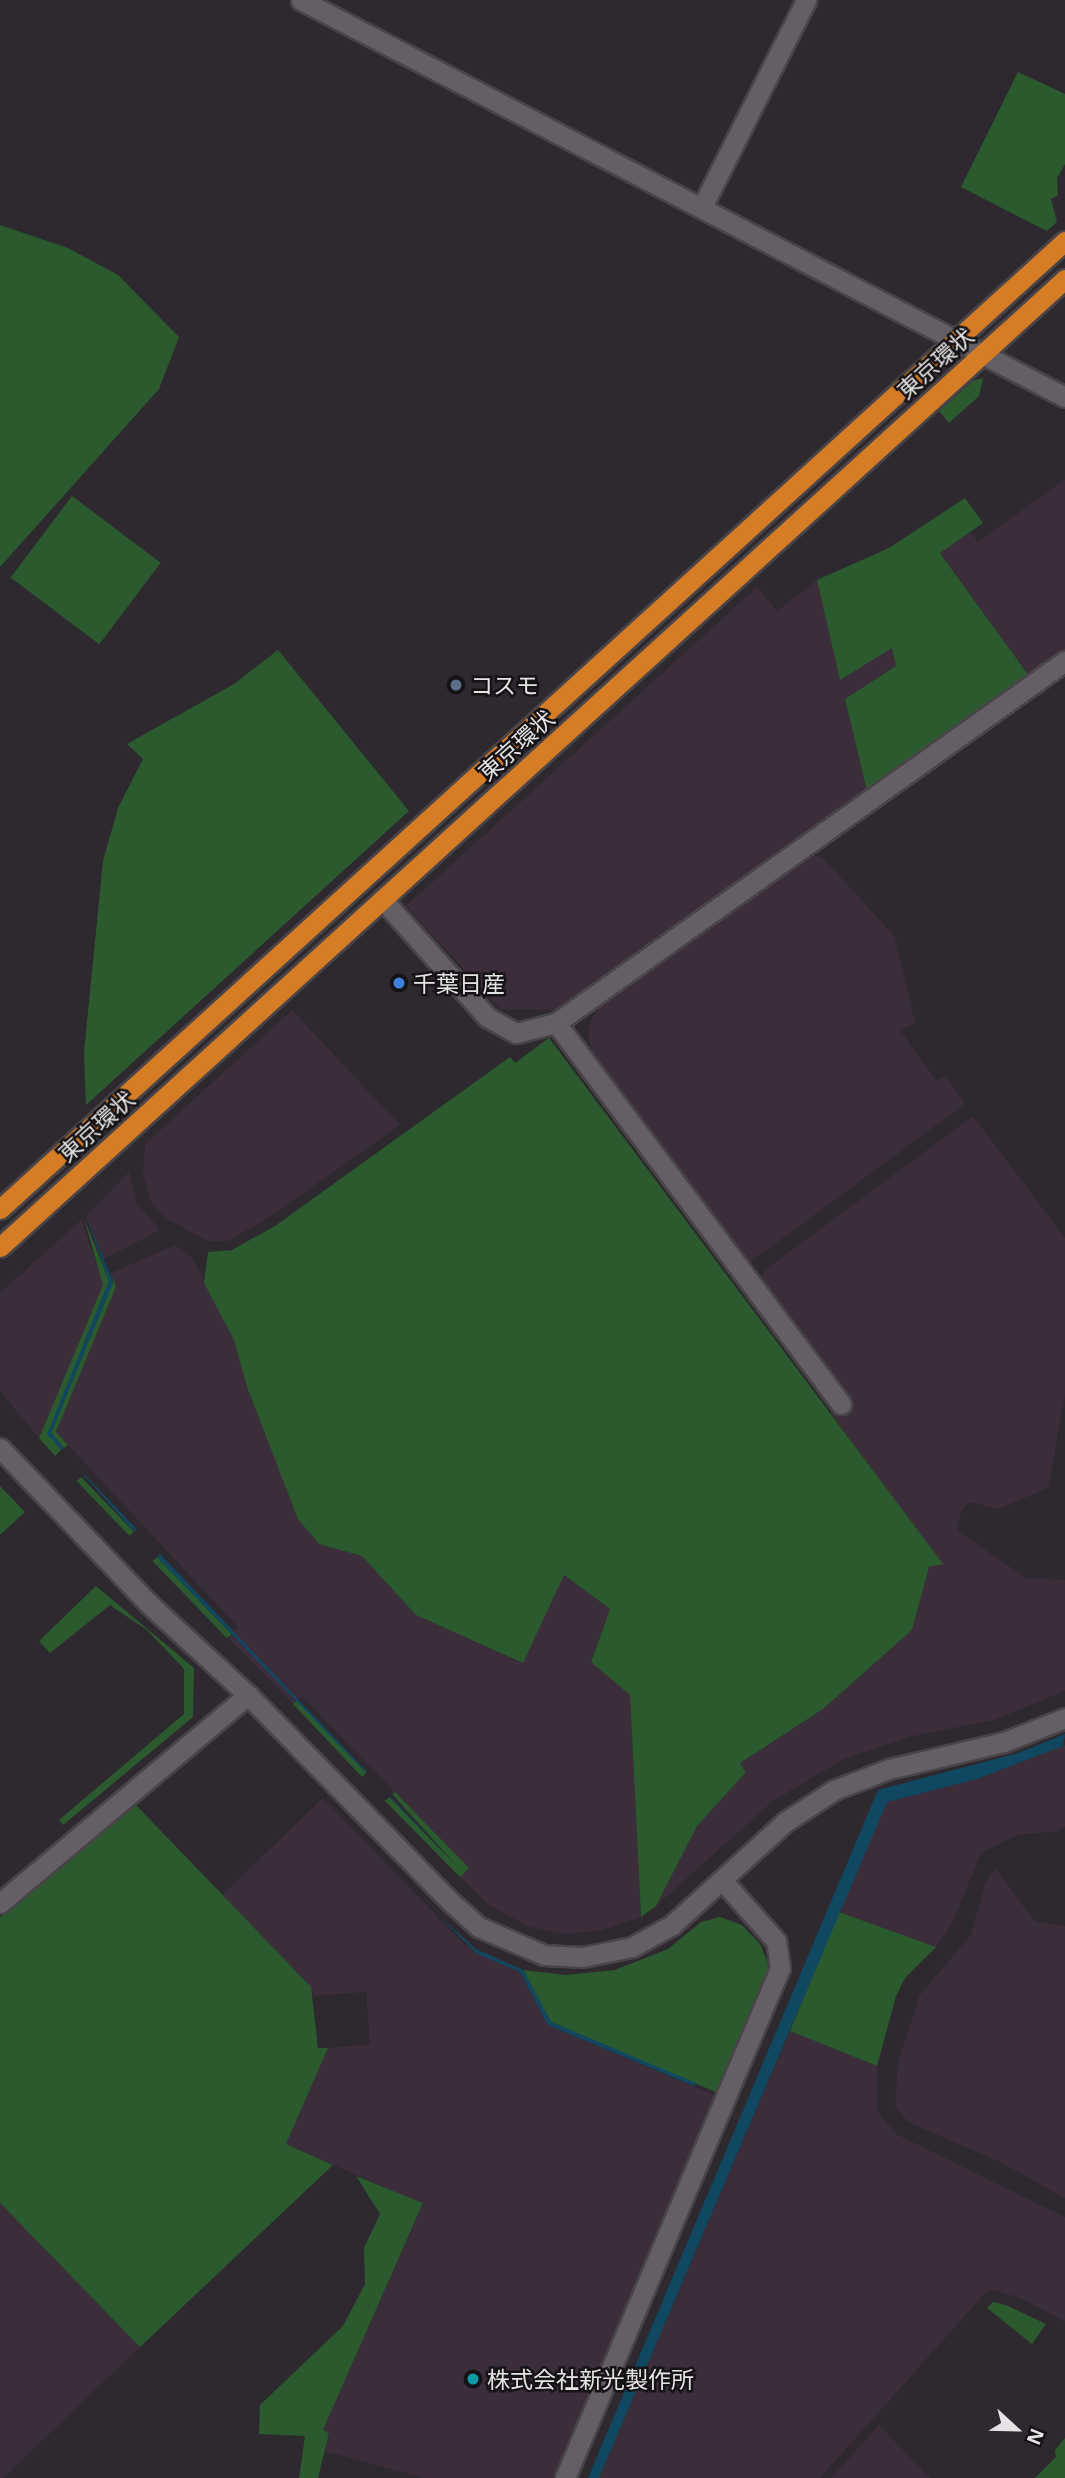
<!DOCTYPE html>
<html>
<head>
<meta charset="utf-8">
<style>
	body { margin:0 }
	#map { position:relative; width:1065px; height:2478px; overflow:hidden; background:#2e292e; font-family:"Noto Sans","Noto Sans JP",sans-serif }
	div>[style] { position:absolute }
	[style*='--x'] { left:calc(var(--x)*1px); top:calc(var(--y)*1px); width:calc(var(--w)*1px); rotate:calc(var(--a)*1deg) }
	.industrial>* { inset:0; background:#3b2d3a }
	.green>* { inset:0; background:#2b5a2f; transform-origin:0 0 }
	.water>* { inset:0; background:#104862 }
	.pier>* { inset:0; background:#2e292e; transform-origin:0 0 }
	.roads { filter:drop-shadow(2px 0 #484448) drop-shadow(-2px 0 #484448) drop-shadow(0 2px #484448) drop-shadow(0 -2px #484448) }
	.minor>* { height:19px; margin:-9.5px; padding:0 9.5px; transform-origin:9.5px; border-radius:9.5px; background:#645f65 }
	.tertiary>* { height:19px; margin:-9.5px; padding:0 9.5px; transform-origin:9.5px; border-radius:9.5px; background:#645f65 }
	.trunk>* { height:19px; margin:-9.5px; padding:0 9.5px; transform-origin:9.5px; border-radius:9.5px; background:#d67c25 }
	.dots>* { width:19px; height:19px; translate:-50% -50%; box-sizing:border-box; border:4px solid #151315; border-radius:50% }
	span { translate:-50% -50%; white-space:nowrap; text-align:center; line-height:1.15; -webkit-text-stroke:5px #151315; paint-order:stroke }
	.street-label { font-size:23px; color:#e6e3e6 }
	.poi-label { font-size:23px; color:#e6e3e6 }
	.left { translate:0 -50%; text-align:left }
	.north { position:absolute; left:981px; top:2394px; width:70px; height:70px; -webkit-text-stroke:5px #151315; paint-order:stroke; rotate:112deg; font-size:19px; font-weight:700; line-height:28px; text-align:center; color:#e6e3e6 }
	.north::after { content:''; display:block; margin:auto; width:24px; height:32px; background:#e6e3e6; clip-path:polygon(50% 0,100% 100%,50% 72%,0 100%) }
</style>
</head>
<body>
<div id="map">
	<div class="industrial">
		<div style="clip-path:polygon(1065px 479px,1065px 650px,1029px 676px,940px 552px,971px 532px,978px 542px)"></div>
		<div style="clip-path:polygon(817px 580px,840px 679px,892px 647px,896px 666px,845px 699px,867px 791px,557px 1010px,500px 1009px,406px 906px,757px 587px,777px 611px)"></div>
		<div style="clip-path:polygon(811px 854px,824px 859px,895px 937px,915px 1023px,900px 1030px,936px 1080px,946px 1076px,965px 1104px,749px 1263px,593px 1054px,588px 1036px,590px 1022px,604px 1000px)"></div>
		<div style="clip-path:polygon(292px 1010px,400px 1125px,270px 1217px,228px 1241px,211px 1242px,168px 1220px,152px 1204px,143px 1174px,145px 1144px)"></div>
		<div style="clip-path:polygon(973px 1116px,1065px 1238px,1065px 1396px,1048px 1488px,998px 1509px,971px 1502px,962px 1509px,957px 1530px,1026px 1578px,1065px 1580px,1065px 1691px,994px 1720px,913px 1736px,844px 1759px,773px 1801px,656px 1906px,697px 1826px,746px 1772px,740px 1763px,823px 1709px,912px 1630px,929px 1567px,942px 1564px,830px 1412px,851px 1396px,761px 1279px,765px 1270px)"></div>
		<div style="clip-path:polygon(129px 1172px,136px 1202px,160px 1230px,104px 1259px,86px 1216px)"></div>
		<div style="clip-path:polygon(81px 1220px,104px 1284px,39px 1438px,0 1391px,0 1293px)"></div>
		<div style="clip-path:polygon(175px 1245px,192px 1257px,234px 1340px,247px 1387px,319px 1544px,362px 1556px,416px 1615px,522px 1663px,564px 1575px,610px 1609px,591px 1661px,630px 1695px,641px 1917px,600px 1931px,562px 1934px,527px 1926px,489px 1905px,460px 1877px,468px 1868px,302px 1696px,293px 1704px,228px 1638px,238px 1627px,56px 1432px,116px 1287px,111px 1273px)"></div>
		<div style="clip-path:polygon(1065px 1745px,1065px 1826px,1059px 1831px,1017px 1835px,981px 1853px,952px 1924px,936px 1947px,839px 1912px,887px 1801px,977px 1779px)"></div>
		<div style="clip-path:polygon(323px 1798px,461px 1941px,476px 1953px,520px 1972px,548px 2025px,716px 2096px,553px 2478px,424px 2478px,325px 2451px,329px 2434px,323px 2430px,423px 2204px,286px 2144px,328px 2048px,370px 2044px,366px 1992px,313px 1996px,311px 1987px,222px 1895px)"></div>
		<div style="clip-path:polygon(995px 1867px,1035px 1922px,1065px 1926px,1065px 2198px,998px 2161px,908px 2122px,895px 2106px,898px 2063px,919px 1996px,971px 1935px,985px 1884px)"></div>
		<div style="clip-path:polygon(790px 2031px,877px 2066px,878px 2112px,896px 2134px,1065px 2217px,1065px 2321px,1020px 2298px,994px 2290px,986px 2292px,820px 2478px,599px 2478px)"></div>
		<div style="clip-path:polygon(0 2203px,140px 2347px,3px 2478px,0 2478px)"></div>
		<div style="clip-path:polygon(879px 2425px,930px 2478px,831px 2478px)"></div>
	</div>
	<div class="green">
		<div style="clip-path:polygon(1018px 72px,1065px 94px,1065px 164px,1057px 178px,1058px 195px,1051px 199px,1057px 222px,1047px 231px,961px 187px)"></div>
		<div style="clip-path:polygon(0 225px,68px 248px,118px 275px,179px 337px,159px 389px,0 567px)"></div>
		<div style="clip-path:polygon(983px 378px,979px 396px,949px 423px,939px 411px,974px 380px)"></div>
		<div style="left:72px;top:496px;width:111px;height:102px;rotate:37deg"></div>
		<div style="clip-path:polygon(965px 498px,983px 523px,940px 553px,1029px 676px,867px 791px,845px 699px,896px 666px,892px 648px,840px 680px,817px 580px,889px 548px)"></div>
		<div style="clip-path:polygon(278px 650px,409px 811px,86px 1105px,84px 1052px,103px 861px,118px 808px,143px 759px,127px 744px,234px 684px)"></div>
		<div style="clip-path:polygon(549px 1038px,943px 1564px,929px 1567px,912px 1630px,823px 1709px,740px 1763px,746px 1772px,697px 1826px,656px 1906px,641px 1917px,630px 1695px,591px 1662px,610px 1609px,564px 1575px,523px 1663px,416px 1615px,362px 1556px,319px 1544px,298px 1519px,247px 1387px,234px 1340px,204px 1283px,208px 1252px,232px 1250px,275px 1226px,510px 1057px,515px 1063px)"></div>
		<div style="clip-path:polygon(84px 1218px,109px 1281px,48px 1434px,61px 1450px,55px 1456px,39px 1438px,103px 1285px)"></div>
		<div style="clip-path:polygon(111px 1273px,116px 1287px,56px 1432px,68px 1445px,64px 1448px,51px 1433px,113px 1282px)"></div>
		<div style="left:81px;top:1477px;width:76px;height:6px;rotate:46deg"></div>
		<div style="clip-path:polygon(0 1486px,25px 1512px,0 1535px)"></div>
		<div style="left:157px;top:1557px;width:107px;height:6px;rotate:46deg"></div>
		<div style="clip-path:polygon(96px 1586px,194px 1668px,193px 1717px,63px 1825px,59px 1820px,184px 1714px,184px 1669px,147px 1630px,110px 1605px,50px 1653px,39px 1641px)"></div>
		<div style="clip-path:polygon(297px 1701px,367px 1772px,362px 1777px,293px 1704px)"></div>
		<div style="clip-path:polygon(394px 1791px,469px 1868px,460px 1877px,385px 1801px,389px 1797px,456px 1865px,392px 1794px)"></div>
		<div style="clip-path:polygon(136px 1805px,311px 1987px,318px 2048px,328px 2048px,286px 2144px,333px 2165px,140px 2347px,0 2203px,0 1917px)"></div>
		<div style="clip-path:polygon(839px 1912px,936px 1947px,905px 1978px,896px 1996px,877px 2066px,790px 2031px)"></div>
		<div style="clip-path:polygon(720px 1917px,742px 1925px,760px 1944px,770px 1968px,718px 2093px,551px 2022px,523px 1970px,565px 1975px,615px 1970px,668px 1949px,701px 1922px)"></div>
		<div style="clip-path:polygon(356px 2176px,423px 2203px,323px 2430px,329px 2433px,318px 2478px,299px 2478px,305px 2436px,259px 2434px,260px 2405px,343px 2326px,365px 2284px,364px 2248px,380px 2214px)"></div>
		<div style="clip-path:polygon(993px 2302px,1006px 2305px,1046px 2324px,1032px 2344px,987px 2308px)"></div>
		<div style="clip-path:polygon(1065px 2438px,1065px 2478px,1035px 2478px,1056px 2457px,1055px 2450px)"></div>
	</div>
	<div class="water">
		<div style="clip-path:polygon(86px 1216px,113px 1282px,51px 1433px,86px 1476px,455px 1865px,157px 1557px,47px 1434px,109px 1281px)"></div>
		<div style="clip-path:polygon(1065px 1734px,1063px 1746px,977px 1779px,887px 1802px,599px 2478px,588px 2478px,878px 1790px,1018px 1753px)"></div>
		<div style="clip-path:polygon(437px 1914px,476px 1949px,523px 1970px,551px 2022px,696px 2083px,694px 2086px,548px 2025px,520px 1972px,476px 1953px)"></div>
	</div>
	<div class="pier">
		<div style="left:67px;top:1446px;width:33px;height:11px;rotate:52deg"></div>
		<div style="left:139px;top:1527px;width:34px;height:10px;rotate:47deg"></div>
		<div style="left:372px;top:1768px;width:33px;height:11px;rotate:47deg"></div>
	</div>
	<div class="roads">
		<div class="minor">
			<div style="--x:702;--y:207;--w:232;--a:-63.3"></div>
			<div style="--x:382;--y:899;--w:158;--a:48.3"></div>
			<div style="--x:487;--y:1017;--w:33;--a:29"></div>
			<div style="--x:516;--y:1033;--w:41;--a:-14"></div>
			<div style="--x:556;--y:1023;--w:625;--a:-35.42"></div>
			<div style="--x:556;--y:1023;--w:476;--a:53.2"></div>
		</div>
		<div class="tertiary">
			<div style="--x:301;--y:0;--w:861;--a:27.46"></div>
			<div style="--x:0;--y:1448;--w:216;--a:46.3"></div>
			<div style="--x:149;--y:1604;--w:134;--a:42.6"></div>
			<div style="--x:248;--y:1695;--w:291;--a:45.6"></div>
			<div style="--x:452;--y:1903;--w:36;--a:42"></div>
			<div style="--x:479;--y:1927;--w:71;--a:23.3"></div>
			<div style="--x:544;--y:1955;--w:39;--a:3"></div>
			<div style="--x:583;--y:1957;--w:50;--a:-11.5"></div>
			<div style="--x:632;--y:1947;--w:46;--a:-28.8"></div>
			<div style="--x:672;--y:1925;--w:153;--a:-42.3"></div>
			<div style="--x:785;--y:1822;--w:59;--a:-33.1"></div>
			<div style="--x:834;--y:1790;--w:59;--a:-20.9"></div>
			<div style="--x:889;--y:1769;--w:118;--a:-13.2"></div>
			<div style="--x:1004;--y:1742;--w:66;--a:-21.5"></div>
			<div style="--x:0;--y:1903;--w:324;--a:-40"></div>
			<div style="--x:565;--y:2478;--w:553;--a:-67.14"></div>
			<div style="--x:780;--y:1968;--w:27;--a:-98"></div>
			<div style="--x:776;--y:1941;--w:81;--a:-131.5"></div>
		</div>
		<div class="trunk">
			<div style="--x:0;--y:1209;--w:1439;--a:-42.27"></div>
			<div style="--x:0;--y:1247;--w:1439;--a:-42.27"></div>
		</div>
	</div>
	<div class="dots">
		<div style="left:456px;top:685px;background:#5c6f8a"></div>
		<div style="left:399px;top:983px;background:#3f7fe0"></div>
		<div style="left:473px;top:2379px;background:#0f9aa8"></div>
	</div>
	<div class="street-label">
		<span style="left:935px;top:363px;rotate:-42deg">東京環状</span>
		<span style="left:516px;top:745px;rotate:-42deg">東京環状</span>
		<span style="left:96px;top:1126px;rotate:-42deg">東京環状</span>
	</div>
	<div class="poi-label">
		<span class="left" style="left:470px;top:685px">コスモ</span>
		<span class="left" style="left:413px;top:983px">千葉日産</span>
		<span class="left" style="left:487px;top:2379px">株式会社新光製作所</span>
	</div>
	<div class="north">N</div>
</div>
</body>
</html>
